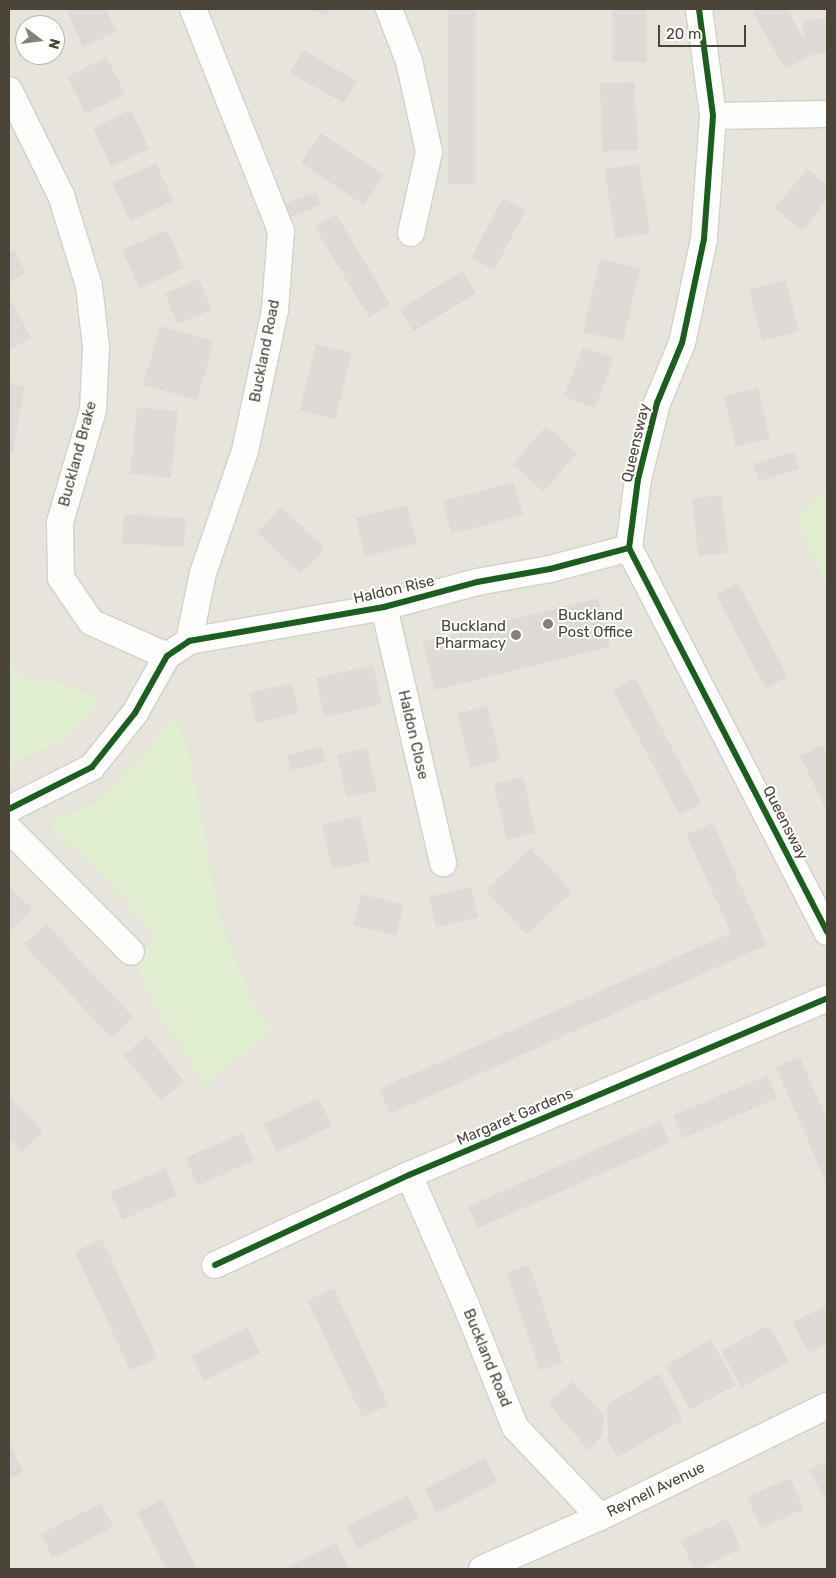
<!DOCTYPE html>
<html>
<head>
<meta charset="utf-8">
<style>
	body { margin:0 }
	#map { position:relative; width:836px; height:1578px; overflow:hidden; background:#f4f2ee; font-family:Rubik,sans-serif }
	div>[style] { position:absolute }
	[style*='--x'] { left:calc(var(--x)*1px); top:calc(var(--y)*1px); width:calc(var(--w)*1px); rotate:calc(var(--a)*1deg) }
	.residential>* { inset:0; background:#e7e4dc }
	.green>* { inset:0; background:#e1eecf }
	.building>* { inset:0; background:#dedbd6; transform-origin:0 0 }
	.roads { filter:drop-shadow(1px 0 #d2d0cb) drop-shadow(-1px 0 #d2d0cb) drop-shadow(0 1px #d2d0cb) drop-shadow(0 -1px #d2d0cb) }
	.street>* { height:26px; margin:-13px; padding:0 13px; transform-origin:13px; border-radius:13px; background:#fdfdfc }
	.cycleway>* { height:6px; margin:-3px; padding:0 3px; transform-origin:3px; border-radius:3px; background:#1b5e20 }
	.dots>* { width:14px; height:14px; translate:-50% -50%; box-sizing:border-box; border:2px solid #fff; border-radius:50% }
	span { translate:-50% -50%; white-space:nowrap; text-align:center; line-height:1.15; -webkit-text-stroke:4px #fff; paint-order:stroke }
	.street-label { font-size:15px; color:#4b4439 }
	.poi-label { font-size:15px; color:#4b4439 }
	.left { translate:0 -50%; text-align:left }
	.right { translate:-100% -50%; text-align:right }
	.frame { position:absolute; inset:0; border:10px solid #4b4439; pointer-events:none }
	.north { position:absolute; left:15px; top:15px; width:50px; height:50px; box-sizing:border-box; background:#fff; border:1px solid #b7b4b0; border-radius:50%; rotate:105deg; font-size:14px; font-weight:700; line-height:20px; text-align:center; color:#4b4439 }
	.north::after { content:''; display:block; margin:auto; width:18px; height:22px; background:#868178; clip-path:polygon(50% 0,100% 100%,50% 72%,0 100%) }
	.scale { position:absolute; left:658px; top:25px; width:88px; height:22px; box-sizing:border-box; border:2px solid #4b4439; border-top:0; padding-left:6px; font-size:15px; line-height:18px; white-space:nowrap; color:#4b4439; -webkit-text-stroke:4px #fff; paint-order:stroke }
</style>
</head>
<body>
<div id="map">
	<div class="residential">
		<div style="clip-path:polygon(evenodd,9px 9px,827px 9px,827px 1569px,9px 1569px,9px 9px,25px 25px,55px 25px,55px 55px,25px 55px,25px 25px)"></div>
	</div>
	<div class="green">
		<div style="clip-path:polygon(827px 489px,827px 586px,797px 519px)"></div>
		<div style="clip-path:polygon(9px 665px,21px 677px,65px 684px,99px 699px,87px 716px,60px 741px,9px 764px)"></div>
		<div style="clip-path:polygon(173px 715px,188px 749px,219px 913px,233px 956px,252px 1001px,272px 1031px,206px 1082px,179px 1048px,183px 1045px,159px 1015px,133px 959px,157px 937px,111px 884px,54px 831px,49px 823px,97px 802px,140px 763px)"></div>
	</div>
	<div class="building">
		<div style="clip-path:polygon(66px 9px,106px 9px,117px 32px,83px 47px)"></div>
		<div style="clip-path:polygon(313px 9px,330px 9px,326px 16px)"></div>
		<div style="left:448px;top:9px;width:28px;height:175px"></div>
		<div style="left:612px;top:9px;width:35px;height:53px"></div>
		<div style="clip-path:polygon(759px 9px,787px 9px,805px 41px,803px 21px,827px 18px,827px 53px,812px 55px,785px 69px,753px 12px)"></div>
		<div style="left:303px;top:50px;width:62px;height:26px;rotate:30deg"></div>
		<div style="left:107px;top:57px;width:41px;height:44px;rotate:64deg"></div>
		<div style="left:635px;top:82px;width:68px;height:35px;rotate:88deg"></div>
		<div style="left:131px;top:110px;width:43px;height:42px;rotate:65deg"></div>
		<div style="left:321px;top:133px;width:76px;height:36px;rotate:34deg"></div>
		<div style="left:156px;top:163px;width:42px;height:48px;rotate:65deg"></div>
		<div style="left:639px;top:164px;width:70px;height:35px;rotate:81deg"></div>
		<div style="clip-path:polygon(807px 169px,827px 185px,827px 200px,802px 231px,775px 208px)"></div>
		<div style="left:316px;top:192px;width:14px;height:37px;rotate:69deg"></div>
		<div style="left:503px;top:198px;width:26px;height:68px;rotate:28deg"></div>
		<div style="left:336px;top:214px;width:106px;height:25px;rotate:59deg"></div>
		<div style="left:167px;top:230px;width:42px;height:49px;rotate:66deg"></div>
		<div style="clip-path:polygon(14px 250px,26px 273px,9px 282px,9px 253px)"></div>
		<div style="left:600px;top:259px;width:41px;height:75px;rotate:13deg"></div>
		<div style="left:463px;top:271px;width:26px;height:74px;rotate:59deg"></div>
		<div style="left:199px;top:279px;width:33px;height:37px;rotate:67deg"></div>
		<div style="left:786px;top:280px;width:53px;height:38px;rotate:76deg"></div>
		<div style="clip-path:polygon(12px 302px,31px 338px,9px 350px,9px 304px)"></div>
		<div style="left:160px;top:326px;width:56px;height:61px;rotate:16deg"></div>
		<div style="left:316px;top:344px;width:37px;height:68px;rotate:14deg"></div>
		<div style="left:583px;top:347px;width:33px;height:53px;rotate:21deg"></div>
		<div style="clip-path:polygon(9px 383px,24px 386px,13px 454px,9px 454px)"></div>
		<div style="left:758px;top:388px;width:52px;height:35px;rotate:77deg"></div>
		<div style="left:137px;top:407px;width:41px;height:67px;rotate:6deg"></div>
		<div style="left:546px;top:426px;width:41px;height:51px;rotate:41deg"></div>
		<div style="left:794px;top:452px;width:18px;height:42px;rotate:74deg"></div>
		<div style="left:514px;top:482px;width:34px;height:74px;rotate:75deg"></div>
		<div style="left:722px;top:495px;width:58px;height:30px;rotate:84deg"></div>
		<div style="left:407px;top:505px;width:40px;height:53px;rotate:76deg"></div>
		<div style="left:281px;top:507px;width:60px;height:35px;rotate:43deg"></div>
		<div style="left:124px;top:514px;width:62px;height:29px;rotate:4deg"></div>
		<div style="left:738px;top:583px;width:106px;height:25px;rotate:62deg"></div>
		<div style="left:598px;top:598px;width:50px;height:181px;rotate:76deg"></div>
		<div style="left:373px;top:665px;width:40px;height:59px;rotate:77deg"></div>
		<div style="left:635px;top:678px;width:142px;height:25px;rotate:62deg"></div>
		<div style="left:292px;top:683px;width:31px;height:44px;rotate:77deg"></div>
		<div style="left:487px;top:706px;width:56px;height:31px;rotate:76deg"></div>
		<div style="clip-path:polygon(823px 745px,827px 754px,827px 812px,800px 756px)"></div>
		<div style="left:322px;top:746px;width:16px;height:36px;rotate:75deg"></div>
		<div style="left:367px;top:748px;width:44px;height:31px;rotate:77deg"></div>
		<div style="left:523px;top:777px;width:57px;height:30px;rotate:77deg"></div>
		<div style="left:360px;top:816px;width:46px;height:39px;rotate:77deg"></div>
		<div style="clip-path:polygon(713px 823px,767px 945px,390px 1114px,379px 1089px,731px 933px,686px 834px)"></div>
		<div style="left:531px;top:848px;width:60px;height:62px;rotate:47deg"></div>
		<div style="clip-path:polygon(9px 887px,32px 909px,11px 930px,9px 928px)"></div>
		<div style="left:471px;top:887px;width:31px;height:43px;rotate:77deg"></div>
		<div style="left:361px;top:894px;width:44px;height:32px;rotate:14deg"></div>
		<div style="left:46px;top:924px;width:128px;height:30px;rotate:47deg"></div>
		<div style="left:147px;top:1036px;width:59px;height:30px;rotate:51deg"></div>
		<div style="clip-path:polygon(800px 1057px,827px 1119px,827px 1185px,776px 1067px)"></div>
		<div style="left:768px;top:1075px;width:25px;height:103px;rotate:67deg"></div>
		<div style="clip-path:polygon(9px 1096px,43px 1131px,22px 1152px,9px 1139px)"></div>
		<div style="left:319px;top:1098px;width:31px;height:61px;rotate:65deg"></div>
		<div style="left:660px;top:1121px;width:24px;height:210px;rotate:66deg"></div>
		<div style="left:242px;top:1133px;width:30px;height:62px;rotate:66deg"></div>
		<div style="left:165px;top:1168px;width:30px;height:60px;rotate:66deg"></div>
		<div style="left:102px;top:1239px;width:131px;height:30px;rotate:65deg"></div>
		<div style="left:529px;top:1265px;width:103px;height:24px;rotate:71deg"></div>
		<div style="left:334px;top:1288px;width:129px;height:29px;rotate:65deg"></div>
		<div style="clip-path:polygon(827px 1305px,827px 1344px,809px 1353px,793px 1323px)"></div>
		<div style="left:769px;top:1325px;width:42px;height:54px;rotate:62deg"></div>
		<div style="left:248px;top:1328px;width:28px;height:63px;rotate:64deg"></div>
		<div style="left:711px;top:1340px;width:51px;height:52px;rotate:61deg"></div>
		<div style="clip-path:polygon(660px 1373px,683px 1420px,617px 1457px,608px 1442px,607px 1405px)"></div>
		<div style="clip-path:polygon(572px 1381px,604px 1415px,602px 1435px,589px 1451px,548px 1403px)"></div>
		<div style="clip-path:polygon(9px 1443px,23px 1472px,9px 1479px)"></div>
		<div style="left:485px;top:1458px;width:27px;height:68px;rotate:63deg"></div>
		<div style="clip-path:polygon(827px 1461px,827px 1498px,824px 1499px,809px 1469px)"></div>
		<div style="left:790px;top:1478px;width:34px;height:47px;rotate:66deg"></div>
		<div style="left:408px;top:1496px;width:25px;height:69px;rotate:64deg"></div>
		<div style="clip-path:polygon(163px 1499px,197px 1569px,166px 1569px,137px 1512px)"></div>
		<div style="left:101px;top:1503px;width:27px;height:68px;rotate:63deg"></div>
		<div style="left:727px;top:1519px;width:33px;height:51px;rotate:65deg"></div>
		<div style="clip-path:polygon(336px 1543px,349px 1569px,283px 1569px)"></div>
	</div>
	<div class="roads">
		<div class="street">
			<div style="--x:389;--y:9;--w:56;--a:69"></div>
			<div style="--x:409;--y:61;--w:93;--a:77.6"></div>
			<div style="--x:429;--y:152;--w:83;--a:102.5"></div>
			<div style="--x:699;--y:9;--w:108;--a:82.5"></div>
			<div style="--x:713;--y:116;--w:123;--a:94.2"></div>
			<div style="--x:704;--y:239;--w:106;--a:101.9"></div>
			<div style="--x:682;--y:343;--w:65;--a:112.6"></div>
			<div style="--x:657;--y:403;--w:78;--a:104"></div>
			<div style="--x:638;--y:479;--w:70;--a:97.4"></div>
			<div style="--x:629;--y:548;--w:432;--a:62.7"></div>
			<div style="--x:9;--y:90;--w:117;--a:63.7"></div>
			<div style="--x:61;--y:195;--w:95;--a:72.9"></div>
			<div style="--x:89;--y:286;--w:61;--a:83.5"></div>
			<div style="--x:96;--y:347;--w:63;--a:92.7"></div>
			<div style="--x:93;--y:410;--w:117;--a:106.4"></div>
			<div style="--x:60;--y:522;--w:56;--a:89"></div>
			<div style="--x:61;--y:578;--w:53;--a:55.7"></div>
			<div style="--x:91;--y:622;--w:83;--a:24.1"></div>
			<div style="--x:713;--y:116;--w:114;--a:-1"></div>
			<div style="--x:384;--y:607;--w:263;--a:77"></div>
			<div style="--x:189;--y:641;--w:69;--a:-78.4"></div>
			<div style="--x:203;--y:573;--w:129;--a:-71"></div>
			<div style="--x:245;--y:451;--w:144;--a:-78"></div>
			<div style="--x:275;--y:310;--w:79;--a:-85.7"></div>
			<div style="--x:281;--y:231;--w:239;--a:-111.6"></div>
			<div style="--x:9;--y:809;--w:93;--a:-26.8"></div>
			<div style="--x:92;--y:767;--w:69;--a:-51.5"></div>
			<div style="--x:135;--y:713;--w:65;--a:-60.7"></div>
			<div style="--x:167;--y:656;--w:27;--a:-34"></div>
			<div style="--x:189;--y:641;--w:198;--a:-9.9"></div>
			<div style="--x:384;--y:607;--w:96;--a:-15"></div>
			<div style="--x:477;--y:582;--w:74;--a:-10.1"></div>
			<div style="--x:550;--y:569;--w:82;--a:-14.9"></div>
			<div style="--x:9;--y:829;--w:173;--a:45.2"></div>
			<div style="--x:409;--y:1175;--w:142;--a:66.3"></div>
			<div style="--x:466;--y:1305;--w:131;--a:68.1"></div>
			<div style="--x:515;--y:1427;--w:124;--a:46.6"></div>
			<div style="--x:215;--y:1265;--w:214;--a:-24.9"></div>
			<div style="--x:409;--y:1175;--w:454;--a:-22.9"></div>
			<div style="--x:482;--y:1569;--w:129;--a:-23.8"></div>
			<div style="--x:600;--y:1517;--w:253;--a:-26.1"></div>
		</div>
	</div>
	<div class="cycleway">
		<div style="--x:699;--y:9;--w:108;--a:82.5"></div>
		<div style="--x:713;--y:116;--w:123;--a:94.2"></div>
		<div style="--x:704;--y:239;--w:106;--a:101.9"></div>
		<div style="--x:682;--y:343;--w:65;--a:112.6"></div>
		<div style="--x:657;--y:403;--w:78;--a:104"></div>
		<div style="--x:638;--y:479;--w:70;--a:97.4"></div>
		<div style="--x:629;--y:548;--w:432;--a:62.7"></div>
		<div style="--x:9;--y:809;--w:93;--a:-26.8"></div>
		<div style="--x:92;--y:767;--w:69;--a:-51.5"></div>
		<div style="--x:135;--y:713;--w:65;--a:-60.7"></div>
		<div style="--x:167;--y:656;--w:27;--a:-34"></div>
		<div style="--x:189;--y:641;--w:198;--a:-9.9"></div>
		<div style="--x:384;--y:607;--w:96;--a:-15"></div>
		<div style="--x:477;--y:582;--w:74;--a:-10.1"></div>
		<div style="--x:550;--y:569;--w:82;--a:-14.9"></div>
		<div style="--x:215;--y:1265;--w:214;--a:-24.9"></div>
		<div style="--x:409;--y:1175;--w:454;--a:-22.9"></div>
	</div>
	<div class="dots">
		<div style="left:548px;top:624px;background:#868178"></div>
		<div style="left:516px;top:635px;background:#868178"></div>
	</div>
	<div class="street-label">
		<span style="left:265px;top:351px;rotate:-79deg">Buckland Road</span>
		<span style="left:636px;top:443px;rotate:-77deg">Queensway</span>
		<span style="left:78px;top:454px;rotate:-75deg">Buckland Brake</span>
		<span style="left:394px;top:590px;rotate:-13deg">Haldon Rise</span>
		<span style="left:413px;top:735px;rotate:77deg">Haldon Close</span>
		<span style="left:785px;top:823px;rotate:63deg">Queensway</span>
		<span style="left:515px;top:1117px;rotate:-23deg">Margaret Gardens</span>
		<span style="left:487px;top:1358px;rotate:68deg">Buckland Road</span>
		<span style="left:656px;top:1490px;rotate:-26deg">Reynell Avenue</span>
	</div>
	<div class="poi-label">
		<span class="left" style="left:558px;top:624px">Buckland<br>Post Office</span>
		<span class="right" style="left:506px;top:635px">Buckland<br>Pharmacy</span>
	</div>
	<div class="frame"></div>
	<div class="north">N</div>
	<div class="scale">20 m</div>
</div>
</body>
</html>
